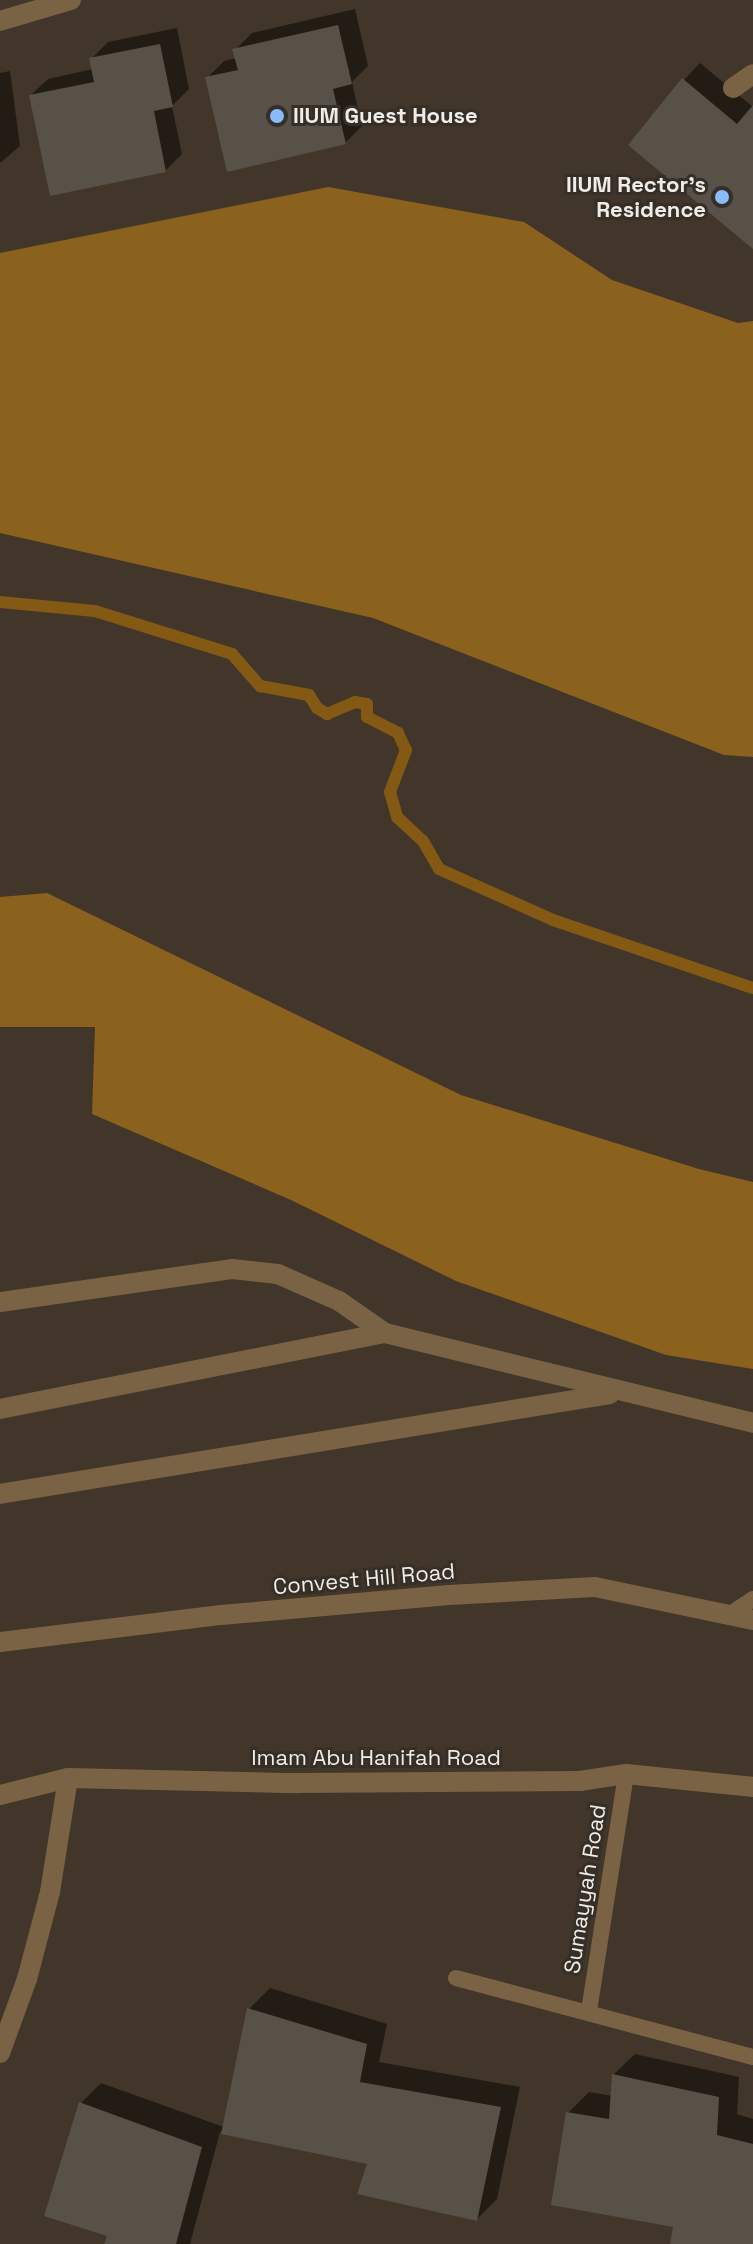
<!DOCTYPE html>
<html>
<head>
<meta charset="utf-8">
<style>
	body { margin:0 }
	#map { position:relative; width:753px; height:2244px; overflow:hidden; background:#362f27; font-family:"Space Grotesk",sans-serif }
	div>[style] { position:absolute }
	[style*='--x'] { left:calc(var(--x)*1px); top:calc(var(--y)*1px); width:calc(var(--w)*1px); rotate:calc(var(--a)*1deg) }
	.built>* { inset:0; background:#413629; transform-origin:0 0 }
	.forest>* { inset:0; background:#8b611e }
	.shadow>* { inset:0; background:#0007 }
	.stream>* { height:12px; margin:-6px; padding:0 6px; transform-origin:6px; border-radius:6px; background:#835914 }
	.building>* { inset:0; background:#585148 }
	.service>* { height:16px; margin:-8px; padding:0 8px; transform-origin:8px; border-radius:8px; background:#7a6344 }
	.minor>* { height:20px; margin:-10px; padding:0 10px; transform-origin:10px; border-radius:10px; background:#7a6344 }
	.dots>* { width:22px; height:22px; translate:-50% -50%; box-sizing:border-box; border:4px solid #362f27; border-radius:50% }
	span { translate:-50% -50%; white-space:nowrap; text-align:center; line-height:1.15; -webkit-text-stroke:6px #362f27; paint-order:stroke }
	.poi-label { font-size:22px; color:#f0ece7; font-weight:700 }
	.left { translate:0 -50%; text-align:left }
	.right { translate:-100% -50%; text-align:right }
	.street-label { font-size:22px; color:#f0ece7 }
</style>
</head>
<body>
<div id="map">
	<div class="built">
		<div style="left:0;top:0;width:753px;height:2244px"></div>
	</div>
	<div class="forest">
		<div style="clip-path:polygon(328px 187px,524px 222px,612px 280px,738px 323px,753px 321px,753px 757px,724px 755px,373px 618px,0 533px,0 253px)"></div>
		<div style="clip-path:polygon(47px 893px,461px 1095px,699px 1169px,753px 1182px,753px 1369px,666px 1355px,456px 1281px,291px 1200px,92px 1114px,95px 1027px,0 1027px,0 897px)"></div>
	</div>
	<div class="shadow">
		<div style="clip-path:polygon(355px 9px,368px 66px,352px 82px,362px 126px,345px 143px,207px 78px,224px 61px,237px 58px,235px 50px,252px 33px)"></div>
		<div style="clip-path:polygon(177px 28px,189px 89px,172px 106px,182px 154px,165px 171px,31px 95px,48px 79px,93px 69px,91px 59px,108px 42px)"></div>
		<div style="clip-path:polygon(700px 63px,753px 107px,753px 247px,684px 80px)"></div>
		<div style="clip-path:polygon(10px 71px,20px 146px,0 163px,0 73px)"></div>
		<div style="clip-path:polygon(270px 1988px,387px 2024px,379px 2062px,520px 2087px,497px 2199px,477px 2219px,370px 2163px,220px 2132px,190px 2244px,106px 2244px,109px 2235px,81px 2103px,101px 2083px,224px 2127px,249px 2009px)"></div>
		<div style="clip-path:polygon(635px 2054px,739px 2077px,737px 2114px,753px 2119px,753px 2244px,672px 2244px,675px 2226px,568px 2113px,589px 2092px,613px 2096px,614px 2074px)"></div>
	</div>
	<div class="stream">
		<div style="--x:0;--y:602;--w:95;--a:5.4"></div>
		<div style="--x:95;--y:611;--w:144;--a:17.4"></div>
		<div style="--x:232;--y:654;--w:43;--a:48.8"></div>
		<div style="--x:260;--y:686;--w:50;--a:10.4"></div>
		<div style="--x:309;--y:695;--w:15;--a:58"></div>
		<div style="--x:317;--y:708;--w:12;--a:31"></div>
		<div style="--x:327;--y:714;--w:30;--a:-23"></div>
		<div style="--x:355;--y:702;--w:12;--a:9"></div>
		<div style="--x:367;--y:704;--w:13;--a:90"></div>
		<div style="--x:367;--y:717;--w:35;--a:27"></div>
		<div style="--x:398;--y:733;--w:19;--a:65"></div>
		<div style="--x:406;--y:750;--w:45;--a:110.9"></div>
		<div style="--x:390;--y:792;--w:26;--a:74"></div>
		<div style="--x:397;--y:817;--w:35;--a:43"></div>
		<div style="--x:423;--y:841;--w:32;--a:60"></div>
		<div style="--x:439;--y:869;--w:125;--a:24.1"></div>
		<div style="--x:553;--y:920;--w:211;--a:18.8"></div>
	</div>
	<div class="building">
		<div style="clip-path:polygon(338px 25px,352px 84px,333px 89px,346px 144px,227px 172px,205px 77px,238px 70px,232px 49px)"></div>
		<div style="clip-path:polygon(160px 44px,173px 107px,154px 111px,166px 172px,50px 196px,29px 95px,94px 82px,89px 58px)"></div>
		<div style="clip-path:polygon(682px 78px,737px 124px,753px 105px,753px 249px,628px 145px)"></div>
		<div style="clip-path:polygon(247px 2008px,367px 2044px,360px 2082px,501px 2107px,477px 2221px,357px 2194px,367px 2164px,221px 2134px)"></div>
		<div style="clip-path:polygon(612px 2074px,719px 2097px,717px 2135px,753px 2144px,753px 2244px,670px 2244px,673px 2227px,551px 2205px,566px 2112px,609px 2119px)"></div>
		<div style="clip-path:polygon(79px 2102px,202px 2147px,176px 2244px,104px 2244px,107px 2236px,44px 2216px)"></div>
	</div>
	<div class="service">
		<div style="--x:732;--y:1613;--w:25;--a:-34"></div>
		<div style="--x:456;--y:1978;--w:307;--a:14.9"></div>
		<div style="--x:589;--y:2011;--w:240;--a:-81.1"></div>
	</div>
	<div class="minor">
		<div style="--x:0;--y:21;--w:74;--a:-16.5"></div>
		<div style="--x:733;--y:88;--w:24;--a:-35"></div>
		<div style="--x:0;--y:1302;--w:234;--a:-8.1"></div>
		<div style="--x:232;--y:1269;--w:46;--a:6.2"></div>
		<div style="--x:278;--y:1274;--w:67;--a:23.9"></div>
		<div style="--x:339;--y:1301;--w:56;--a:34.8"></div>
		<div style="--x:0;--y:1409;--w:392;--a:-11.2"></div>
		<div style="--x:385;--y:1333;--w:379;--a:13.7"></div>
		<div style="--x:0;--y:1494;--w:618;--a:-9.31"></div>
		<div style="--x:0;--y:1642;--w:223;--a:-7"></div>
		<div style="--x:221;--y:1615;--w:229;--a:-5"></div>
		<div style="--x:449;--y:1595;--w:146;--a:-3.1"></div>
		<div style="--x:595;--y:1587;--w:161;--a:11.8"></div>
		<div style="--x:0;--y:1795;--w:70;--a:-14"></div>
		<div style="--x:68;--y:1778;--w:229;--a:1.3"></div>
		<div style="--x:297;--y:1783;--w:283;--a:-0.4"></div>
		<div style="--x:580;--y:1781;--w:47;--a:-8.7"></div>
		<div style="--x:626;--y:1774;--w:128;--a:5.8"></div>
		<div style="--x:0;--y:2053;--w:79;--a:-70"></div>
		<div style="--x:27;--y:1979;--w:90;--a:-75.2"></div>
		<div style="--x:50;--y:1892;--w:115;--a:-81"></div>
	</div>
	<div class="dots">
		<div style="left:277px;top:116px;background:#87bbfb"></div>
		<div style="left:722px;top:197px;background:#87bbfb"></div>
	</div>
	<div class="poi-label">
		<span class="left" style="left:293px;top:116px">IIUM Guest House</span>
		<span class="right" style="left:706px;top:197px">IIUM Rector's<br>Residence</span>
	</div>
	<div class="street-label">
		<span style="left:364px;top:1579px;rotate:-5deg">Convest Hill Road</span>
		<span style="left:376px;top:1758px">Imam Abu Hanifah Road</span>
		<span style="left:585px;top:1889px;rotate:-81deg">Sumayyah Road</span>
	</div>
</div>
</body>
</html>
